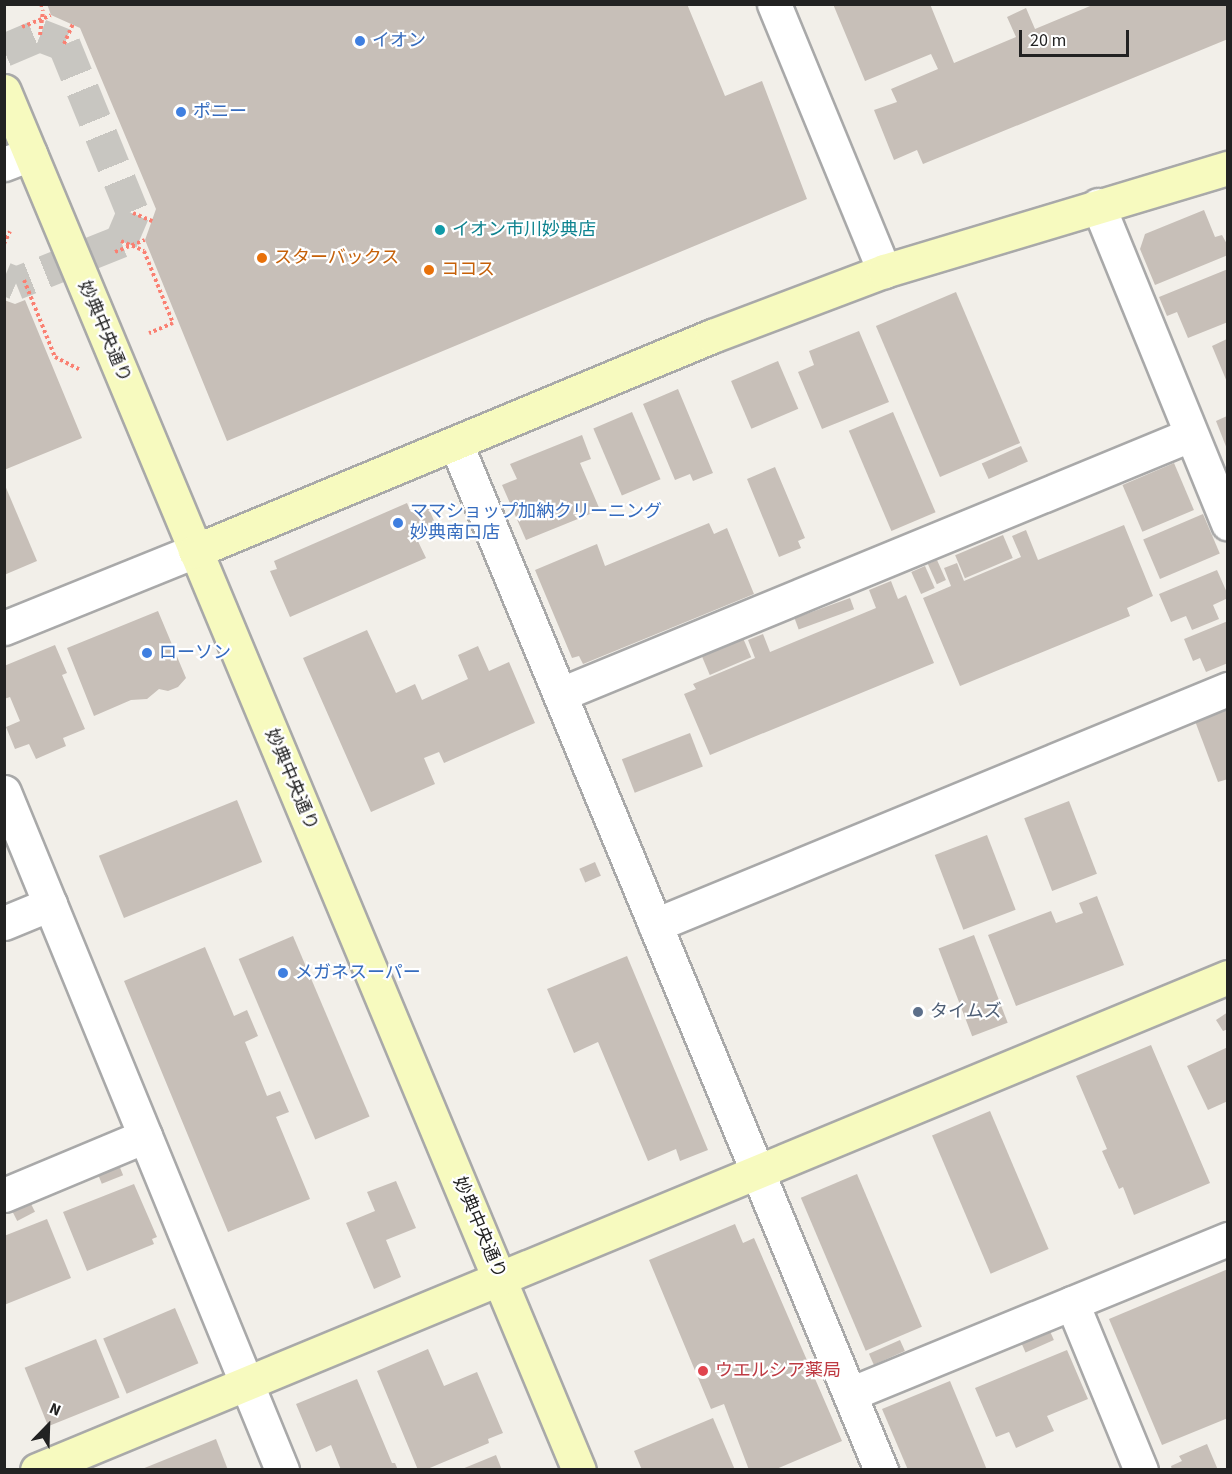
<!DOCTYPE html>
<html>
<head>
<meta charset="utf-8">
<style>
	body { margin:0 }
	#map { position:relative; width:1232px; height:1474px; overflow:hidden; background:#f2efe9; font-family:"Source Sans 3","Noto Sans JP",sans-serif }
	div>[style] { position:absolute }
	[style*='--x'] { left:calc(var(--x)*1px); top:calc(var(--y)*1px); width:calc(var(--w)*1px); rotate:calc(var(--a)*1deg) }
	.building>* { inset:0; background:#c7bfb8; transform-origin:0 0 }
	.street-tunnel>* { height:33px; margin-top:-16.5px; transform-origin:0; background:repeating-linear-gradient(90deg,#c8c6c1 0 33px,transparent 0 49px) }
	.path>* { height:4px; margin-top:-2px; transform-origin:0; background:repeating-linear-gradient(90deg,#fa8072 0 3px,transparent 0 6px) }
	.roads { filter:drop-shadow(2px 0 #a9a9a9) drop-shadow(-2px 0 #a9a9a9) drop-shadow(0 2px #a9a9a9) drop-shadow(0 -2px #a9a9a9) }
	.street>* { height:33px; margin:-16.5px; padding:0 16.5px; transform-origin:16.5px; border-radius:16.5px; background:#fff }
	.secondary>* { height:33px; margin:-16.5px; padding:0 16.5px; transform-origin:16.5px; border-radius:16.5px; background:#f7fabf }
	.path-bridge>* { height:4px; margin-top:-2px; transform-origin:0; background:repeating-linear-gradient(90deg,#fa8072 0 3px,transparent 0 6px) }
	.dots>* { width:16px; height:16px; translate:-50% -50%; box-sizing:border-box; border:3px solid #fff; border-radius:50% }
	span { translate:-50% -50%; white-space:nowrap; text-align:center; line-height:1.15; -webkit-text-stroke:4.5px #fff; paint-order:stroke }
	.shop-label { font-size:18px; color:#366cbe }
	.left { translate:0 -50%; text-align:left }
	.culture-label { font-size:18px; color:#0d838f }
	.food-label { font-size:18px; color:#c56008 }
	.street-label { font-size:18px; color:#222 }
	.service-label { font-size:18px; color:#4e5e75 }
	.health-label { font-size:18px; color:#be3a42 }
	.frame { position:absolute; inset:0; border:6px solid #222; pointer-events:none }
	.north { position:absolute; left:18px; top:1396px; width:60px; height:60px; -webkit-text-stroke:4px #fff; paint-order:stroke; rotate:23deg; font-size:16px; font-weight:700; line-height:24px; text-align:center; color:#222 }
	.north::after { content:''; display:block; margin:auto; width:21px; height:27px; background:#222; clip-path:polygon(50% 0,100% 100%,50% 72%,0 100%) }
	.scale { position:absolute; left:1019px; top:30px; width:110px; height:27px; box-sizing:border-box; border:3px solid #222; border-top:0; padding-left:8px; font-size:18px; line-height:21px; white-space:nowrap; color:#222; -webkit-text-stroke:4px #fff; paint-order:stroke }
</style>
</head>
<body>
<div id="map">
	<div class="building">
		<div style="clip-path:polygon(47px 4px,687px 4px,725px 96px,762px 81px,807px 199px,227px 441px,145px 240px,156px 209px,80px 28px,51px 15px)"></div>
		<div style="clip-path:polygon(833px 4px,930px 4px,954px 63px,1016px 37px,1007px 17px,1026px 8px,1035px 29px,1095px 4px,1228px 4px,1228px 39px,923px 164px,917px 150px,894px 160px,874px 110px,897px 102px,891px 89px,938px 69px,931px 54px,865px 81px)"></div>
		<div style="clip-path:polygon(1204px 210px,1215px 237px,1222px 235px,1228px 246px,1228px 255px,1155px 285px,1140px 249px,1145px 234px)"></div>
		<div style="clip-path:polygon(1228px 269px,1228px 322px,1188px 338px,1177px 312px,1167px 316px,1159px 297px)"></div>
		<div style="left:956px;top:292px;width:164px;height:87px;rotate:67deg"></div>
		<div style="clip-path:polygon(4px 300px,15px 304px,25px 300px,82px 438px,4px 470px)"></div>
		<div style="clip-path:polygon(859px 331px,889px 402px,822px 429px,798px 372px,814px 365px,809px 351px)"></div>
		<div style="clip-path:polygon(1227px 339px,1227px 382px,1212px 346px)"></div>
		<div style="left:778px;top:361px;width:52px;height:51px;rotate:67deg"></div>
		<div style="clip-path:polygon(678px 389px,713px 473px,693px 481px,690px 474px,675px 480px,643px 404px)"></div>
		<div style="left:632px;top:412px;width:73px;height:42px;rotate:67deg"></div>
		<div style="left:893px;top:412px;width:109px;height:48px;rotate:67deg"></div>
		<div style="clip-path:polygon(1227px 416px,1227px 449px,1216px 421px)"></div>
		<div style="clip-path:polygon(582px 435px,591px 459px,580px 463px,600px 510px,526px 540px,502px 485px,517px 479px,510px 464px)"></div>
		<div style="left:1021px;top:446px;width:17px;height:43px;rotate:66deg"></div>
		<div style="left:1174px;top:463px;width:51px;height:56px;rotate:67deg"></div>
		<div style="clip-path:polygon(775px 467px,805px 538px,798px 541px,801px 548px,779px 557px,747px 479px)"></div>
		<div style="clip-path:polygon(4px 483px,37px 561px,4px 575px)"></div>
		<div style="clip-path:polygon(407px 503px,411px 512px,427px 505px,436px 525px,415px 535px,426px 558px,290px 617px,270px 571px,277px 569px,274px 561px)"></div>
		<div style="left:1203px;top:514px;width:43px;height:65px;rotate:67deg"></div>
		<div style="clip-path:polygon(709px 523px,714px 534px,727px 528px,754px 594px,583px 664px,579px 656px,572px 658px,535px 570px,597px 544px,605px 566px)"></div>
		<div style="clip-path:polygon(1124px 525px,1153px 596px,1127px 608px,1130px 616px,960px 686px,923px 598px,951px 586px,944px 568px,957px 563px,964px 581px,1021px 557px,1012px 536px,1026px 530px,1038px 560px)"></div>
		<div style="left:1003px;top:535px;width:25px;height:52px;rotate:67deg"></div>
		<div style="left:937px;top:560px;width:22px;height:10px;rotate:66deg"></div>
		<div style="left:925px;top:566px;width:24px;height:15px;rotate:66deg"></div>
		<div style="clip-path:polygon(1217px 570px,1228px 595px,1228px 598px,1213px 605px,1219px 619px,1192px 630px,1186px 616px,1171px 622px,1159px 594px)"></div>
		<div style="clip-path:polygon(891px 581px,898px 599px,906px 595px,934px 663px,710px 755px,684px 694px,696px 689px,693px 684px,755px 658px,748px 640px,763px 634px,770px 652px,876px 608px,869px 590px)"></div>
		<div style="left:850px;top:598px;width:12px;height:59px;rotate:70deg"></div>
		<div style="clip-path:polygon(158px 611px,186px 678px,178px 687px,168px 691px,159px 689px,147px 699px,131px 700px,94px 716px,67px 648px)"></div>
		<div style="clip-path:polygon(1228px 621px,1228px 663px,1206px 672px,1200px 658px,1193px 661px,1184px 639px)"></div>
		<div style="clip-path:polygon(367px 630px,396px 693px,415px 684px,422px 700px,468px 679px,458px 655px,478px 646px,489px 671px,509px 662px,535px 723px,444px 763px,439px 752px,424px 758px,435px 784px,371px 812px,303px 658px)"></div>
		<div style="left:743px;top:638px;width:21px;height:45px;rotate:67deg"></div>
		<div style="clip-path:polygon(55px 645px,67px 673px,62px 675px,85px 729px,63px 738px,66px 746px,36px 759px,29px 744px,15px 749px,6px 727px,20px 721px,10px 697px,4px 699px,4px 666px)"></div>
		<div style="clip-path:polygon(1227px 709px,1228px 779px,1218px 782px,1195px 721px)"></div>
		<div style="left:690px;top:733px;width:36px;height:73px;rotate:69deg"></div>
		<div style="left:237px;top:800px;width:67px;height:149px;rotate:68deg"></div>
		<div style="left:1069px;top:801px;width:78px;height:48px;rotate:69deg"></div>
		<div style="left:987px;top:835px;width:80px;height:56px;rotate:69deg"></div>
		<div style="left:595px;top:862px;width:15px;height:17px;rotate:67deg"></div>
		<div style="clip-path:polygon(1097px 896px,1124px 965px,1016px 1006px,988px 935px,1051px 911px,1056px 923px,1083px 913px,1079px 903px)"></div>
		<div style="left:974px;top:935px;width:94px;height:38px;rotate:69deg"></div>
		<div style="left:293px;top:936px;width:196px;height:59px;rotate:67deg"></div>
		<div style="clip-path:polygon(205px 947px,234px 1016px,247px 1010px,258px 1036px,245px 1042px,267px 1096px,280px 1091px,289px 1112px,276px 1117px,310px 1199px,228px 1232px,124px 981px)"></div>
		<div style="clip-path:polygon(627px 956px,708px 1150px,680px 1161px,676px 1149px,648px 1161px,598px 1042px,574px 1053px,547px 989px)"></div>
		<div style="clip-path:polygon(1228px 1012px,1228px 1029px,1223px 1031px,1216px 1020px)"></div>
		<div style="clip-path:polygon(1151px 1045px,1210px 1183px,1134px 1215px,1123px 1187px,1119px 1189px,1102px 1151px,1107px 1149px,1076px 1076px)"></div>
		<div style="clip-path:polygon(1228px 1047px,1228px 1101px,1208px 1110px,1187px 1066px)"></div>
		<div style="left:990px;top:1111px;width:150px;height:63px;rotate:67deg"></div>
		<div style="left:119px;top:1165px;width:11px;height:23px;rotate:68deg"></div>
		<div style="left:857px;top:1174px;width:166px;height:61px;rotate:67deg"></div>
		<div style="clip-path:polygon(396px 1181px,416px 1228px,386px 1240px,401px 1277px,374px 1289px,346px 1223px,375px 1211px,367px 1192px)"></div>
		<div style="clip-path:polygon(134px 1184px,157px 1237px,152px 1239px,154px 1244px,87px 1271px,63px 1212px)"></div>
		<div style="left:30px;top:1202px;width:11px;height:20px;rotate:63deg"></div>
		<div style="clip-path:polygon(47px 1219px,71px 1278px,4px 1305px,4px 1236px)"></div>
		<div style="clip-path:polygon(735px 1224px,743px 1243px,754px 1238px,842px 1441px,774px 1470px,749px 1470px,724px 1404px,711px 1409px,649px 1260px)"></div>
		<div style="clip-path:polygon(1228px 1269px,1228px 1418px,1162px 1445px,1109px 1319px)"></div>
		<div style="left:175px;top:1308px;width:60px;height:78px;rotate:67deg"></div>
		<div style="left:1049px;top:1329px;width:12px;height:31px;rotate:66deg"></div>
		<div style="left:96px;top:1339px;width:63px;height:77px;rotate:68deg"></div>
		<div style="left:900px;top:1340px;width:12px;height:34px;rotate:66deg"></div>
		<div style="clip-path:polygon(428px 1349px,444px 1386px,477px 1372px,503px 1433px,488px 1439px,489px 1443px,425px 1470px,418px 1470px,377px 1371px)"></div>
		<div style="clip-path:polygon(1067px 1350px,1088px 1399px,1047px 1416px,1054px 1431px,1016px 1448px,1009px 1432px,996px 1437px,975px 1388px)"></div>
		<div style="clip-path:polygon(357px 1379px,392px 1463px,395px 1463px,398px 1470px,341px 1470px,331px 1445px,316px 1452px,296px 1404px)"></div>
		<div style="clip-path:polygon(950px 1381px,987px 1470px,908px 1470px,882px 1409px)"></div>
		<div style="clip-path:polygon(713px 1418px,735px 1470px,642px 1470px,634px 1451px)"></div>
		<div style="clip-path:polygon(216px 1439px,228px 1470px,142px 1470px,142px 1469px)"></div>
		<div style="clip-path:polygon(1207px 1444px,1218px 1470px,1172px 1470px,1171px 1466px,1182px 1461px,1179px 1456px)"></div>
		<div style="clip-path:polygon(496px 1455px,502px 1470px,462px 1470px,462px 1469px)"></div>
	</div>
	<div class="street-tunnel">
		<div style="--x:4;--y:50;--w:39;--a:-23"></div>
		<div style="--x:40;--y:35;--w:26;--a:21"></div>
		<div style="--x:64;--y:44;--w:183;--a:67.8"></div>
		<div style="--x:133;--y:213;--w:30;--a:113"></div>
		<div style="--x:121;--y:241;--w:113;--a:158.2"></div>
		<div style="--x:16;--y:283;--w:13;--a:-157"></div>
	</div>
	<div class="path">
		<div style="--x:41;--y:4;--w:6;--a:72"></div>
		<div style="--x:22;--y:27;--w:31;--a:-22"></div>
		<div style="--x:64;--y:44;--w:22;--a:-66"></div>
		<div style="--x:133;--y:213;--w:21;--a:23"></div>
		<div style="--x:4;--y:244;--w:14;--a:-65"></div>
		<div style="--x:144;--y:251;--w:78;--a:68.1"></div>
		<div style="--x:173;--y:323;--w:26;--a:157"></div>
		<div style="--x:115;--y:252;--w:32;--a:-22"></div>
		<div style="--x:24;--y:280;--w:83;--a:68.1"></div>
		<div style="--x:55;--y:357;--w:27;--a:27"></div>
	</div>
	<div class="roads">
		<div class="street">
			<div style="--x:774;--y:4;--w:289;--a:67.6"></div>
			<div style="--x:4;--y:164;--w:28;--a:-21"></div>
			<div style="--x:1098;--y:205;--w:344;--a:67.8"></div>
			<div style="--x:456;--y:444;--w:1111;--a:67.5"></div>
			<div style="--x:4;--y:628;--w:206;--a:-22"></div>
			<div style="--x:561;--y:694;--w:680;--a:-22.38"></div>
			<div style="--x:4;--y:792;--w:733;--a:67.7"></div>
			<div style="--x:4;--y:923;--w:50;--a:-22.4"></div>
			<div style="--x:655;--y:925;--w:620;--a:-22.39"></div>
			<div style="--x:4;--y:1195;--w:153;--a:-22.7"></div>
			<div style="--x:1072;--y:1303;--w:181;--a:67.6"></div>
			<div style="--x:850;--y:1394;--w:409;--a:-22.3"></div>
		</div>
		<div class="secondary">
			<div style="--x:4;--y:91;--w:1494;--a:67.37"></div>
			<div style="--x:195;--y:551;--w:560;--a:-22.58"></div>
			<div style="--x:712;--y:336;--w:184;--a:-20.7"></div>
			<div style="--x:884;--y:271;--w:359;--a:-16.7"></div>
			<div style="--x:37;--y:1470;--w:1289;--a:-22.49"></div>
		</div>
	</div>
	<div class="path-bridge">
		<div style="--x:40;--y:35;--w:25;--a:-83"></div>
		<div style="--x:121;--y:241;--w:25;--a:23"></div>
	</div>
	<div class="dots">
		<div style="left:360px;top:41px;background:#3f7fe0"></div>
		<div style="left:181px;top:112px;background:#3f7fe0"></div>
		<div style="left:440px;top:230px;background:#0f9aa8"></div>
		<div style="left:262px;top:258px;background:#e8710a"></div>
		<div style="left:429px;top:270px;background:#e8710a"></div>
		<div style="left:398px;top:523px;background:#3f7fe0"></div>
		<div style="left:147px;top:653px;background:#3f7fe0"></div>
		<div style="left:283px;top:973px;background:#3f7fe0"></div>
		<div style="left:918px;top:1012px;background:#5c6f8a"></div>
		<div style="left:703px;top:1371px;background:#e0444e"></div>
	</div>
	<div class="shop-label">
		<span class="left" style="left:372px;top:41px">イオン</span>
		<span class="left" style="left:193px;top:112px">ポニー</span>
		<span class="left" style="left:410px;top:523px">ママショップ加納クリーニング<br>妙典南口店</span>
		<span class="left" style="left:159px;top:653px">ローソン</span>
		<span class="left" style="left:295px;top:973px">メガネスーパー</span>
	</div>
	<div class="culture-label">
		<span class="left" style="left:452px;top:230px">イオン市川妙典店</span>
	</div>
	<div class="food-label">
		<span class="left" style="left:274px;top:258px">スターバックス</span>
		<span class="left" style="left:441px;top:270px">ココス</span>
	</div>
	<div class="street-label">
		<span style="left:104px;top:332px;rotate:67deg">妙典中央通り</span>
		<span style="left:291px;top:780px;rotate:67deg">妙典中央通り</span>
		<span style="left:479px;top:1228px;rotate:67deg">妙典中央通り</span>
	</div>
	<div class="service-label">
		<span class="left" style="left:930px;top:1012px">タイムズ</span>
	</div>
	<div class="health-label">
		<span class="left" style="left:715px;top:1371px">ウエルシア薬局</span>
	</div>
	<div class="frame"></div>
	<div class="north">N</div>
	<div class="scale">20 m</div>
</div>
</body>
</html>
